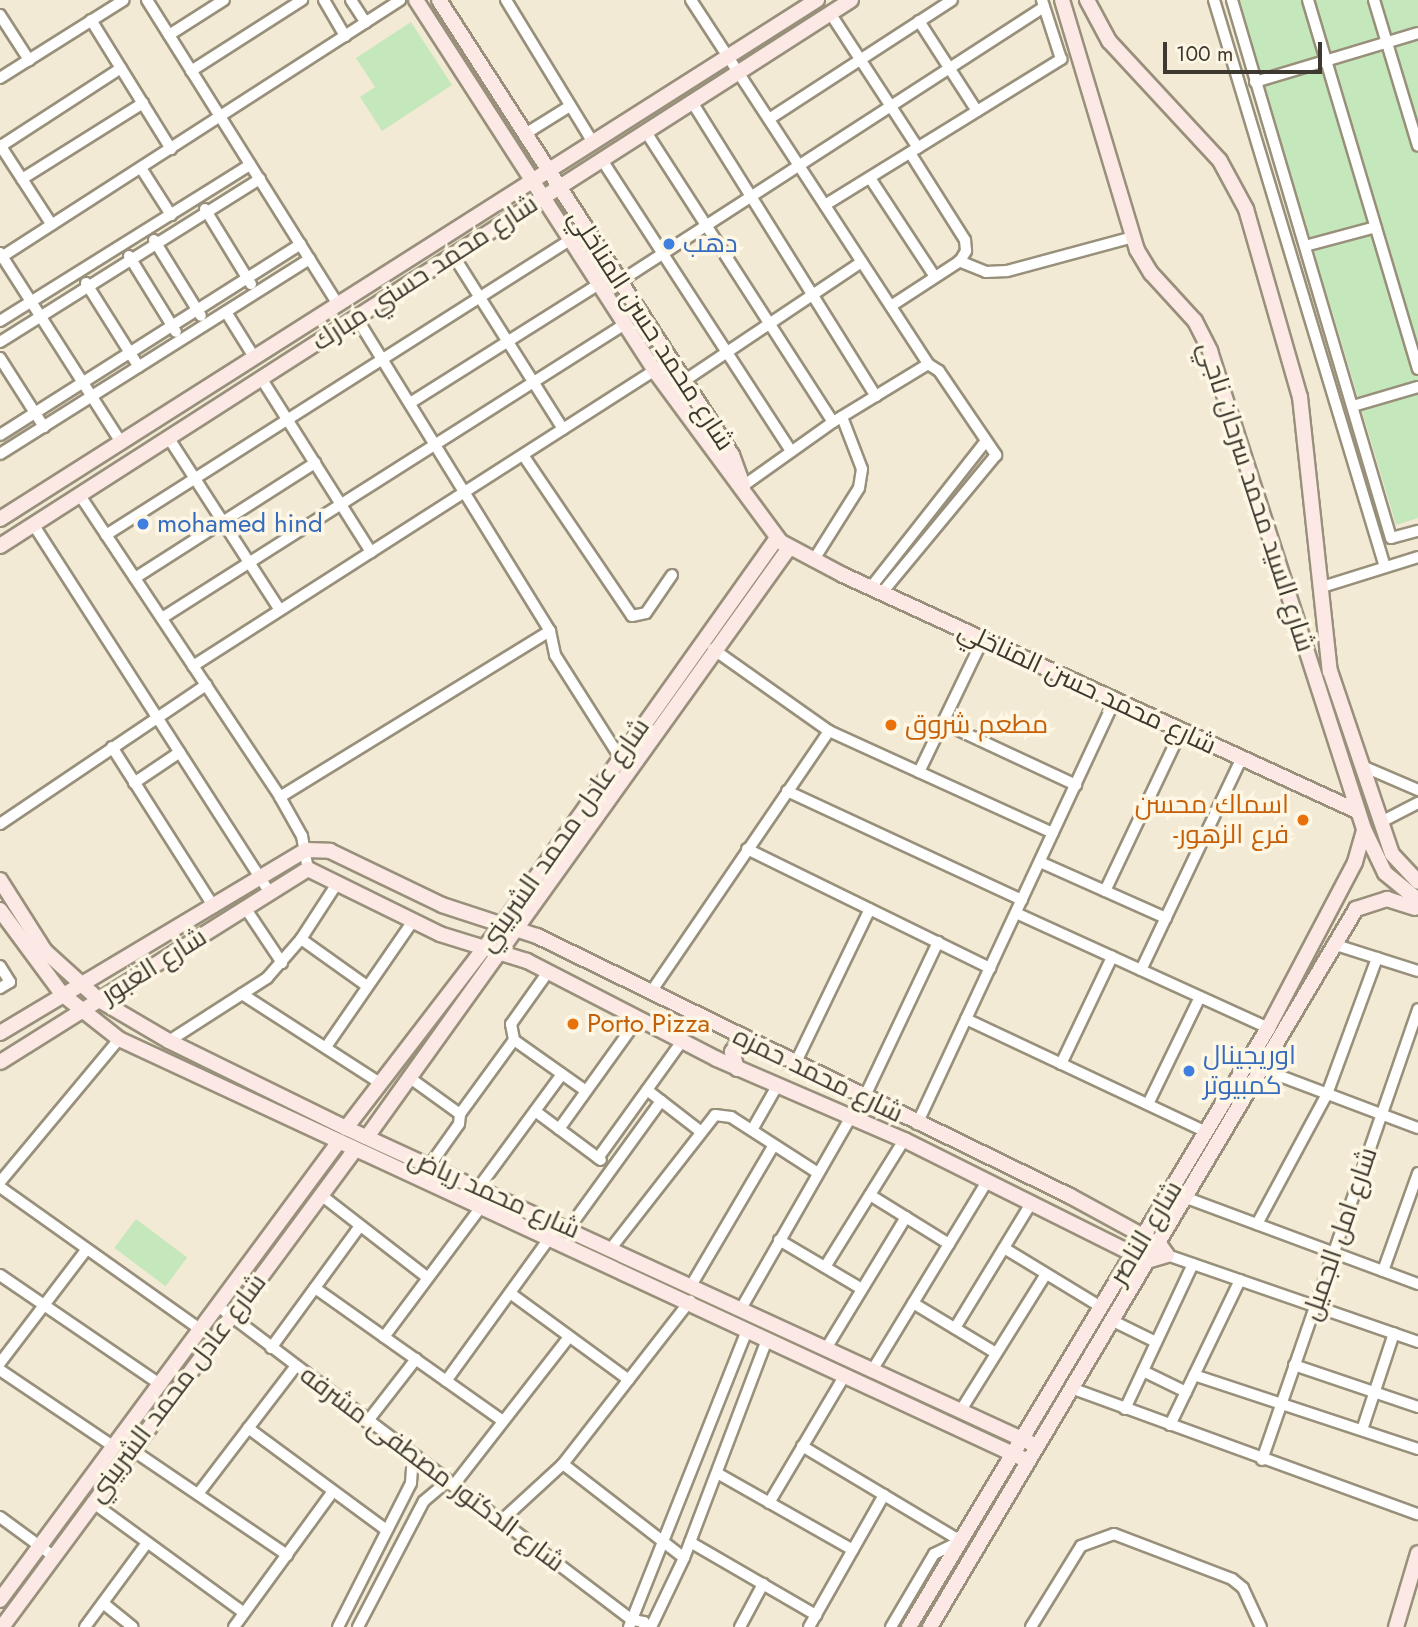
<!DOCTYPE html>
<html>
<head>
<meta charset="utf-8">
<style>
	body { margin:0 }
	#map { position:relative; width:1418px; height:1627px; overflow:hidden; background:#f2ead4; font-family:Jost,Cairo,sans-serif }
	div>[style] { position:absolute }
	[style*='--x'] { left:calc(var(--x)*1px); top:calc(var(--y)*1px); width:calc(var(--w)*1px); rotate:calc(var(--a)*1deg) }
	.green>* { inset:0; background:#c5e7bc; transform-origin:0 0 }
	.roads { filter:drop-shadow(2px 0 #98907b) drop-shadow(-2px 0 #98907b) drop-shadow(0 2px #98907b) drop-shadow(0 -2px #98907b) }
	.street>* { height:10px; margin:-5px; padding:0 5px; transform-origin:5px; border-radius:5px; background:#fff }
	.secondary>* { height:14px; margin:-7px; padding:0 7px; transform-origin:7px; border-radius:7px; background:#fce9e5 }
	.dots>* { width:19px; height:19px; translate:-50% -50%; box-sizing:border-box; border:4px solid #fef7e5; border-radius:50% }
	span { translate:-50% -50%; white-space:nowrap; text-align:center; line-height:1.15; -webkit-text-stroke:7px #fef7e5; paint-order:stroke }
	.shop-label { font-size:26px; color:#366cbe }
	.left { translate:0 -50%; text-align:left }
	.street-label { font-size:26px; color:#3d3931 }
	.food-label { font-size:26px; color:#c56008 }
	.right { translate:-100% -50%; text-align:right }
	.scale { position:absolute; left:1163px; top:42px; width:159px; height:32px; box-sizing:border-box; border:4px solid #3d3931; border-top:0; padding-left:9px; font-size:21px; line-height:24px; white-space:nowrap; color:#3d3931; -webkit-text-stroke:5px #fef7e5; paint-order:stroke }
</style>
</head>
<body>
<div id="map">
	<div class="green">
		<div style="clip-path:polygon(1239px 0,1418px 0,1418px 518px,1396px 525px)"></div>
		<div style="clip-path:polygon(411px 22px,452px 85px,382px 131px,360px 97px,375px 87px,356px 58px)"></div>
		<div style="left:136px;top:1219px;width:64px;height:36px;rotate:37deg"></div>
	</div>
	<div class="roads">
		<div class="street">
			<div style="--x:147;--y:0;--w:359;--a:57.9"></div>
			<div style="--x:324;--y:0;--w:42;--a:59.7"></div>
			<div style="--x:351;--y:0;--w:27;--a:57"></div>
			<div style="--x:506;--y:0;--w:165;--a:58.6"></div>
			<div style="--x:691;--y:0;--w:434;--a:56.9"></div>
			<div style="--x:928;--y:364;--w:13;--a:32"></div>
			<div style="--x:939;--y:371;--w:102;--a:55.8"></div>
			<div style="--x:996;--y:455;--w:179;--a:129.6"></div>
			<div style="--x:1214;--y:0;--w:592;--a:73.22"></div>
			<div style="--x:1232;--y:0;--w:561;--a:73.54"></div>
			<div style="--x:1391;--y:538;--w:28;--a:-15"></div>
			<div style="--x:1308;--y:0;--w:385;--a:73.4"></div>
			<div style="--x:1374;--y:0;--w:152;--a:73.2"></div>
			<div style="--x:830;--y:13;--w:161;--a:56.9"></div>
			<div style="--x:0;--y:15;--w:54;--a:57.2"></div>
			<div style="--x:91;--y:20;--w:152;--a:58.2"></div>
			<div style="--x:919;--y:21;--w:107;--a:57.2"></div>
			<div style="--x:169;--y:35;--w:65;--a:-32.5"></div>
			<div style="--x:191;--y:71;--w:132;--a:-32.6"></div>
			<div style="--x:0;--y:78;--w:146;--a:-32.2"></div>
			<div style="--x:1255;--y:82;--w:170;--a:-16.7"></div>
			<div style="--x:692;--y:102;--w:347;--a:58"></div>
			<div style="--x:769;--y:119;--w:218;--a:-33"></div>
			<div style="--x:646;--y:132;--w:345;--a:57.2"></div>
			<div style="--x:525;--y:134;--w:53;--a:-31.9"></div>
			<div style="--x:0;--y:145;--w:95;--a:57"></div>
			<div style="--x:1;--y:146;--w:143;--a:-33"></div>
			<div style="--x:602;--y:160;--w:347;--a:57"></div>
			<div style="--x:141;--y:168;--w:56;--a:57.4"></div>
			<div style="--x:870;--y:178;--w:118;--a:56.7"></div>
			<div style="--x:22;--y:179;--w:143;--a:-32.1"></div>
			<div style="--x:825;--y:205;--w:278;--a:-31.7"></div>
			<div style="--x:1061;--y:59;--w:62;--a:-107.9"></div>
			<div style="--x:205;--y:209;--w:88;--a:58.5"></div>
			<div style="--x:154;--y:240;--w:89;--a:58.3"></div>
			<div style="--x:1305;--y:246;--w:73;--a:-15"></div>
			<div style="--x:0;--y:253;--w:224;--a:57.4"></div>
			<div style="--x:453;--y:255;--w:206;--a:57.7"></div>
			<div style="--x:129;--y:256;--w:89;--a:58.3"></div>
			<div style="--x:0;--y:258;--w:476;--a:-32.8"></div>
			<div style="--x:959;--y:261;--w:29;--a:22"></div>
			<div style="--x:986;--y:272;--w:21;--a:-3"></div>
			<div style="--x:1007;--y:271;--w:131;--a:-15.1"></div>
			<div style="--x:619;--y:282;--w:506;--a:-32.91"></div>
			<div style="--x:86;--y:283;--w:99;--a:57.8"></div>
			<div style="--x:891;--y:306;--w:82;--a:-33.1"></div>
			<div style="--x:960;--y:261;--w:12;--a:-59"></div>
			<div style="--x:966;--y:251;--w:11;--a:-95"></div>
			<div style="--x:965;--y:240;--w:103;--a:-122.3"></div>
			<div style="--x:226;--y:312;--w:53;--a:58.1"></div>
			<div style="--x:356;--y:317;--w:369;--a:58.3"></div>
			<div style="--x:550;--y:631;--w:25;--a:78"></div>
			<div style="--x:555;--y:655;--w:120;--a:57.6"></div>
			<div style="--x:0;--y:321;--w:295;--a:-32"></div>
			<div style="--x:0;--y:342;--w:307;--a:-32.1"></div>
			<div style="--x:0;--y:358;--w:82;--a:57.5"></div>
			<div style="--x:261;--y:378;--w:206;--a:57.7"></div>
			<div style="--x:669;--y:391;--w:232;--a:-33.8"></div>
			<div style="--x:410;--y:403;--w:223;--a:-32.2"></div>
			<div style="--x:1353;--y:406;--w:68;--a:-16.3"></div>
			<div style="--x:0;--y:435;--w:356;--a:-32.4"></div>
			<div style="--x:168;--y:437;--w:206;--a:57.1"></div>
			<div style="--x:0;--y:454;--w:366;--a:-32.2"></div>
			<div style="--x:523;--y:455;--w:194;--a:55.9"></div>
			<div style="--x:632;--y:616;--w:14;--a:-12"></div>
			<div style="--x:646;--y:613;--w:46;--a:-55.6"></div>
			<div style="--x:743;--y:486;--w:110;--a:-35.4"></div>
			<div style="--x:833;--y:422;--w:111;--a:-31.4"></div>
			<div style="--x:79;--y:494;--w:364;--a:56.4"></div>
			<div style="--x:280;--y:797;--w:45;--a:60.6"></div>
			<div style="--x:302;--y:836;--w:34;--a:80"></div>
			<div style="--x:33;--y:524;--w:439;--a:57.3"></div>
			<div style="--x:106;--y:535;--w:550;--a:-32.45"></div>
			<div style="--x:813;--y:561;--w:86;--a:-57.8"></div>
			<div style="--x:859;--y:488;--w:19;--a:-81"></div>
			<div style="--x:862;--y:469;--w:56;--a:-111"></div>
			<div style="--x:135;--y:578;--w:214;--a:-32.6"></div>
			<div style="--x:871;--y:587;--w:186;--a:-51.8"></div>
			<div style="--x:1319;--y:588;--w:104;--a:-17.4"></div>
			<div style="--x:162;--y:618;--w:548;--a:-32.42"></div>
			<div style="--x:713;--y:649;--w:142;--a:35.3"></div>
			<div style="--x:829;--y:731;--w:246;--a:24.5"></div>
			<div style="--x:193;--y:666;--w:565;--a:-32.65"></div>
			<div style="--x:943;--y:723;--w:147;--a:25"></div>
			<div style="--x:112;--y:747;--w:190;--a:57.5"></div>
			<div style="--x:1360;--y:765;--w:63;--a:23.3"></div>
			<div style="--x:919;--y:772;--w:148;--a:-64.3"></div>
			<div style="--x:134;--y:783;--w:55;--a:-34"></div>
			<div style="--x:787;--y:791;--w:259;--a:24.9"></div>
			<div style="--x:280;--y:797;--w:317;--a:-31.6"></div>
			<div style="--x:1381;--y:822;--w:42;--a:-27.2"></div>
			<div style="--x:0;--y:824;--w:249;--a:-34"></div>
			<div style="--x:747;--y:849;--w:271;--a:26.1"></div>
			<div style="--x:1040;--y:862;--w:138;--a:24"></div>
			<div style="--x:1105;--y:891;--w:177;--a:-64.6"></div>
			<div style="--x:246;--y:909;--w:65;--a:56.3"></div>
			<div style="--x:1016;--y:913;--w:277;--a:24.5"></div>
			<div style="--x:301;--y:939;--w:81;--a:35.5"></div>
			<div style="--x:1333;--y:944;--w:89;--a:17.6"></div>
			<div style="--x:0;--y:966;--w:19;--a:58"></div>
			<div style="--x:10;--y:982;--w:12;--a:149"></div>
			<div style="--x:1141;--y:970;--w:233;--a:-64.6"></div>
			<div style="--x:548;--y:972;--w:64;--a:125.4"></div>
			<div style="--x:511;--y:1024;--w:16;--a:79"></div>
			<div style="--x:514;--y:1040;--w:88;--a:35.3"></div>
			<div style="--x:651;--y:992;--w:316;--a:-55.7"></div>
			<div style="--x:242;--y:994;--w:164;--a:32.8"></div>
			<div style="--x:966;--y:1019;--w:265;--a:25.2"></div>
			<div style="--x:169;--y:1041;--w:117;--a:-32.7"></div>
			<div style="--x:267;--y:978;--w:52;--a:-48.9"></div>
			<div style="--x:301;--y:939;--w:68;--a:-57"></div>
			<div style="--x:326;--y:1047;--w:153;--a:-55.4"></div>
			<div style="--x:795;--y:1064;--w:172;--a:-64.2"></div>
			<div style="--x:1061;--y:1064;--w:119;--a:-64.5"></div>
			<div style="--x:1259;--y:1068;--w:170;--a:20.7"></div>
			<div style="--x:410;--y:1078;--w:62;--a:35.8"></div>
			<div style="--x:647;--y:1090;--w:67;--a:37.7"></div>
			<div style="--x:864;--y:1098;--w:173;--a:-64.6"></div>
			<div style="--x:1148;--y:1104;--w:119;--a:-64.1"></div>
			<div style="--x:535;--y:1111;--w:82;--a:36.6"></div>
			<div style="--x:917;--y:1124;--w:468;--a:-65"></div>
			<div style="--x:559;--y:1129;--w:135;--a:-54.3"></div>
			<div style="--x:752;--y:1130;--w:51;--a:-60.4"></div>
			<div style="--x:598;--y:1158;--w:144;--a:-54.3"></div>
			<div style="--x:430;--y:1165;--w:50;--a:-54.7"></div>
			<div style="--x:459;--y:1124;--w:10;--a:-84"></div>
			<div style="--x:460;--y:1114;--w:92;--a:-53.9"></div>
			<div style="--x:0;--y:1182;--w:186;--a:-50.2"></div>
			<div style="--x:0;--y:1187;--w:247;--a:35.4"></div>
			<div style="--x:479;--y:1187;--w:140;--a:-53.7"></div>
			<div style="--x:321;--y:1195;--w:135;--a:37.8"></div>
			<div style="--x:870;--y:1195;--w:93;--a:31.8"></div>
			<div style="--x:1184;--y:1197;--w:250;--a:20.4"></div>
			<div style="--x:1257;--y:1224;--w:148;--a:-61.7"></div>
			<div style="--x:1327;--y:1094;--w:145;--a:-69.8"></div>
			<div style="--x:569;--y:1228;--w:157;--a:-54.1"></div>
			<div style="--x:779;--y:1240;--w:96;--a:30.6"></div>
			<div style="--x:612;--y:1247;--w:167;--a:-52"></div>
			<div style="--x:715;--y:1115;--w:16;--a:7"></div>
			<div style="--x:731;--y:1117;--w:103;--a:32.8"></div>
			<div style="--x:1004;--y:1248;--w:114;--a:31.3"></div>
			<div style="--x:1167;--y:1255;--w:266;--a:19.1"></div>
			<div style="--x:825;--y:1267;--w:150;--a:-58.1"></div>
			<div style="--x:1383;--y:1271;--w:104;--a:-70.3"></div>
			<div style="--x:0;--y:1275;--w:194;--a:34.3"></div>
			<div style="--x:692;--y:1284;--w:161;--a:-59.5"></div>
			<div style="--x:315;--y:1288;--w:230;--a:35.3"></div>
			<div style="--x:510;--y:1293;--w:147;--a:36.2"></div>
			<div style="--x:913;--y:1303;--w:97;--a:31.1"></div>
			<div style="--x:218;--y:1306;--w:520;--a:37.18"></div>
			<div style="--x:632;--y:1620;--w:12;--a:9"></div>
			<div style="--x:644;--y:1622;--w:5;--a:90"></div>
			<div style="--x:742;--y:1307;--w:219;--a:-60.2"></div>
			<div style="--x:1111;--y:1320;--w:50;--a:26.1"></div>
			<div style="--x:955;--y:1328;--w:148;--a:-58.6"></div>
			<div style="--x:384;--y:1337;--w:166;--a:-53.3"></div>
			<div style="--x:827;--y:1347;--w:152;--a:-58.7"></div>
			<div style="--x:271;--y:1348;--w:151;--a:-53.9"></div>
			<div style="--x:0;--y:1363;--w:143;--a:-52.7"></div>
			<div style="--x:1294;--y:1365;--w:131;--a:18.7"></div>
			<div style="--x:873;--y:1369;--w:221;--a:-58.7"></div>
			<div style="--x:0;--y:1370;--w:138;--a:34"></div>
			<div style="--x:1143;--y:1371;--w:48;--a:26"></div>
			<div style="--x:1194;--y:1375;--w:236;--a:18.3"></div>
			<div style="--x:446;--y:1381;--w:179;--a:-54.1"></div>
			<div style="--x:1071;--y:1388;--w:369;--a:20"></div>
			<div style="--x:1125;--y:1409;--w:160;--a:-64.9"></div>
			<div style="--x:961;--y:1410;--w:160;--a:-58"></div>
			<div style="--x:367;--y:1422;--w:80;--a:-52.1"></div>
			<div style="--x:1170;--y:1425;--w:161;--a:-64.2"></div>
			<div style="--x:248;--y:1428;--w:170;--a:36.4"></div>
			<div style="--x:1362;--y:1430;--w:102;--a:-71.7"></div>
			<div style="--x:802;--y:1446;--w:185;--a:30.9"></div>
			<div style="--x:131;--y:1449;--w:189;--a:34.2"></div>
			<div style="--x:1262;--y:1460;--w:477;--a:-70.9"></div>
			<div style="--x:563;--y:1464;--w:153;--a:37.8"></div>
			<div style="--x:717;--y:1473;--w:156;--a:29.5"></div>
			<div style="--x:453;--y:1486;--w:189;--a:-52.1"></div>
			<div style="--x:198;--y:1494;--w:160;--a:-52.6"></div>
			<div style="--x:92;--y:1502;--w:188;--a:36.1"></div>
			<div style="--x:769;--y:1503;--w:149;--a:-59.3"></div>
			<div style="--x:0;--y:1517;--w:66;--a:36.3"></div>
			<div style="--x:501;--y:1521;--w:84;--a:-42.6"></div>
			<div style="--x:563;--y:1464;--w:207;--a:-52.1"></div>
			<div style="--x:690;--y:1542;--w:146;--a:30.1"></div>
			<div style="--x:103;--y:1603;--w:38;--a:39"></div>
			<div style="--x:85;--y:1627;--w:104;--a:-53.6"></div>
			<div style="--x:234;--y:1627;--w:168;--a:-53.9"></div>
			<div style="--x:338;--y:1627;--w:161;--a:-63.1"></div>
			<div style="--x:411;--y:1483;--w:26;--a:-86"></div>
			<div style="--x:358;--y:1627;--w:142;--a:-62.4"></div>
			<div style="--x:424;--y:1501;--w:30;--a:-40"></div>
			<div style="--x:629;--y:1627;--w:320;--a:-68.3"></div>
			<div style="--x:651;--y:1627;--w:76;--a:-64.4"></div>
			<div style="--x:684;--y:1558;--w:234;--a:-69.2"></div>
			<div style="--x:740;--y:1627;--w:49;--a:-61.9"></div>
			<div style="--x:809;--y:1627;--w:152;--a:-60.4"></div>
			<div style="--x:891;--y:1627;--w:85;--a:-59.5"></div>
			<div style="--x:934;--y:1554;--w:30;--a:-26"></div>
			<div style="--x:1031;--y:1627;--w:95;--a:-58.3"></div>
			<div style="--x:1081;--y:1546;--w:35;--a:-20"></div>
			<div style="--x:1114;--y:1534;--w:126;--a:20.9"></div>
			<div style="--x:1232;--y:1579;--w:14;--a:39"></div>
			<div style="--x:1243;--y:1588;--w:43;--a:65.2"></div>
		</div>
		<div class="secondary">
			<div style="--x:416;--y:0;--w:440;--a:57.2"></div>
			<div style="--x:654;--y:370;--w:214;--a:53.6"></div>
			<div style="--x:781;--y:542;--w:70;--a:28"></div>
			<div style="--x:843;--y:575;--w:566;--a:24.66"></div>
			<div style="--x:439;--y:0;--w:541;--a:57.22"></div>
			<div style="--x:732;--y:455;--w:33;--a:70"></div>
			<div style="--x:1062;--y:0;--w:261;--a:73.3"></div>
			<div style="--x:1137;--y:250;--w:27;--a:59"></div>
			<div style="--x:1151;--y:273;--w:65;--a:47.5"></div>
			<div style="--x:1195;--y:321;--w:34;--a:63"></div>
			<div style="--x:1210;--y:351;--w:502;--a:72.14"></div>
			<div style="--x:1364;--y:829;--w:49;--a:64.5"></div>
			<div style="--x:1385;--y:873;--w:43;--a:39.3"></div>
			<div style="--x:1087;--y:0;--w:47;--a:61.8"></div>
			<div style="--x:1109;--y:41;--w:163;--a:47.2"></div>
			<div style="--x:1220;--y:161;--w:55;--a:61.6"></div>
			<div style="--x:1246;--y:209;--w:196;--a:74"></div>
			<div style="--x:1300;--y:397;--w:276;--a:83.8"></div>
			<div style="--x:1330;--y:671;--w:193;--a:71.3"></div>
			<div style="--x:1392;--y:854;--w:38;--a:47"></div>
			<div style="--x:0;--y:519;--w:968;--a:-32.43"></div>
			<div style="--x:0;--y:546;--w:1011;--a:-32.68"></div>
			<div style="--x:0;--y:880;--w:84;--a:57.6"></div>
			<div style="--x:45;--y:951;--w:73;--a:42.2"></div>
			<div style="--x:99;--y:1000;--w:81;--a:30.4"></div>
			<div style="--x:169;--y:1041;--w:197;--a:26.2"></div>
			<div style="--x:346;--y:1128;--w:761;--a:24.71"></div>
			<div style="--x:0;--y:910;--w:104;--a:53.6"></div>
			<div style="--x:62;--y:994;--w:73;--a:38.3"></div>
			<div style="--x:119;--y:1039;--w:1002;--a:24.9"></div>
			<div style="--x:0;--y:1033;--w:357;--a:-30.9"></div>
			<div style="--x:306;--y:850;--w:24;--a:2"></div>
			<div style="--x:330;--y:851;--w:124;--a:25.7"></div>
			<div style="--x:442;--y:905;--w:100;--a:18.1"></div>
			<div style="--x:537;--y:936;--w:593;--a:26"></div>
			<div style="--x:1070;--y:1196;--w:102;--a:28.6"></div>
			<div style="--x:1160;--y:1245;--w:12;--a:55"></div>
			<div style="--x:1167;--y:1255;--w:21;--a:163"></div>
			<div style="--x:1147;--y:1261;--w:271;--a:-153.5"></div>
			<div style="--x:904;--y:1140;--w:204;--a:-156.6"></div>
			<div style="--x:717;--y:1059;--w:214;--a:-152.7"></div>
			<div style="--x:527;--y:961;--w:91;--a:-162.8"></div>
			<div style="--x:440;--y:934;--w:147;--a:-153.8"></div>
			<div style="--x:308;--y:869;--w:363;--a:147.9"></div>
			<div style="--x:737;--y:1069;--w:18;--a:-106"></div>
			<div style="--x:732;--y:1052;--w:18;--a:-56"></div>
			<div style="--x:346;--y:1128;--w:256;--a:-52.5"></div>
			<div style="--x:502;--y:925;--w:475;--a:-54.6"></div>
			<div style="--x:367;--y:1137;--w:725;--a:-54.38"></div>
			<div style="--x:0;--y:1600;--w:567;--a:-53.53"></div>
			<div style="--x:2;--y:1627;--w:592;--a:-53.52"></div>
			<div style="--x:909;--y:1627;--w:698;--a:-59.06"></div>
			<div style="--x:1268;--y:1028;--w:187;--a:-62.3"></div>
			<div style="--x:1355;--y:862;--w:33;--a:-74"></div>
			<div style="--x:930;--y:1627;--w:835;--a:-59.32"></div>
			<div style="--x:1356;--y:909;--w:33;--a:-18"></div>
			<div style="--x:1387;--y:899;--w:29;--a:18"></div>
			<div style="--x:1396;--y:1627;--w:77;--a:-73.4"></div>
		</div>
	</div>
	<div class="dots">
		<div style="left:669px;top:244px;background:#3f7fe0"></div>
		<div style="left:143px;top:524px;background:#3f7fe0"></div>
		<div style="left:891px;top:725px;background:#e8710a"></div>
		<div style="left:1303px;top:820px;background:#e8710a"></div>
		<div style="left:573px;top:1024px;background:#e8710a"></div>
		<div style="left:1189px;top:1071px;background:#3f7fe0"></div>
	</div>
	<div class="shop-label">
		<span class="left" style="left:683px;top:244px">دهب</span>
		<span class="left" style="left:157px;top:524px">mohamed hind</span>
		<span class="left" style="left:1203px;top:1071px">اوريجينال<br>كمبيوتر</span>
	</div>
	<div class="street-label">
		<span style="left:425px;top:273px;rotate:-33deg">شارع محمد حسني مبارك</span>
		<span style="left:651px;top:330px;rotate:57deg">شارع محمد حسن المناخلي</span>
		<span style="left:1256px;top:497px;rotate:72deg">شارع السيد محمد سرحان ناجي</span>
		<span style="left:1087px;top:688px;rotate:25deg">شارع محمد حسن المناخلي</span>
		<span style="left:564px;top:835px;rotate:-55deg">شارع عادل محمد الشربيني</span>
		<span style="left:154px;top:966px;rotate:-32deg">شارع العبور</span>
		<span style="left:818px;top:1075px;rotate:26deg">شارع محمد حمزه</span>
		<span style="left:494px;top:1194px;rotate:24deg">شارع محمد رياض</span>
		<span style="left:1146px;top:1233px;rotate:-59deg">شارع الناصر</span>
		<span style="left:1340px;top:1234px;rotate:-71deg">شارع امل الجميل</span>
		<span style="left:177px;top:1388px;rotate:-53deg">شارع عادل محمد الشربيني</span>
		<span style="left:432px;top:1469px;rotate:37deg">شارع الدكتور مصطفى مشرفه</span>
	</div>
	<div class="food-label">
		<span class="left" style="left:905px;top:725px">مطعم شروق</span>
		<span class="right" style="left:1289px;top:820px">اسماك محسن<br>-فرع الزهور</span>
		<span class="left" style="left:587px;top:1024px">Porto Pizza</span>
	</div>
	<div class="scale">100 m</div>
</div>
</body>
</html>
